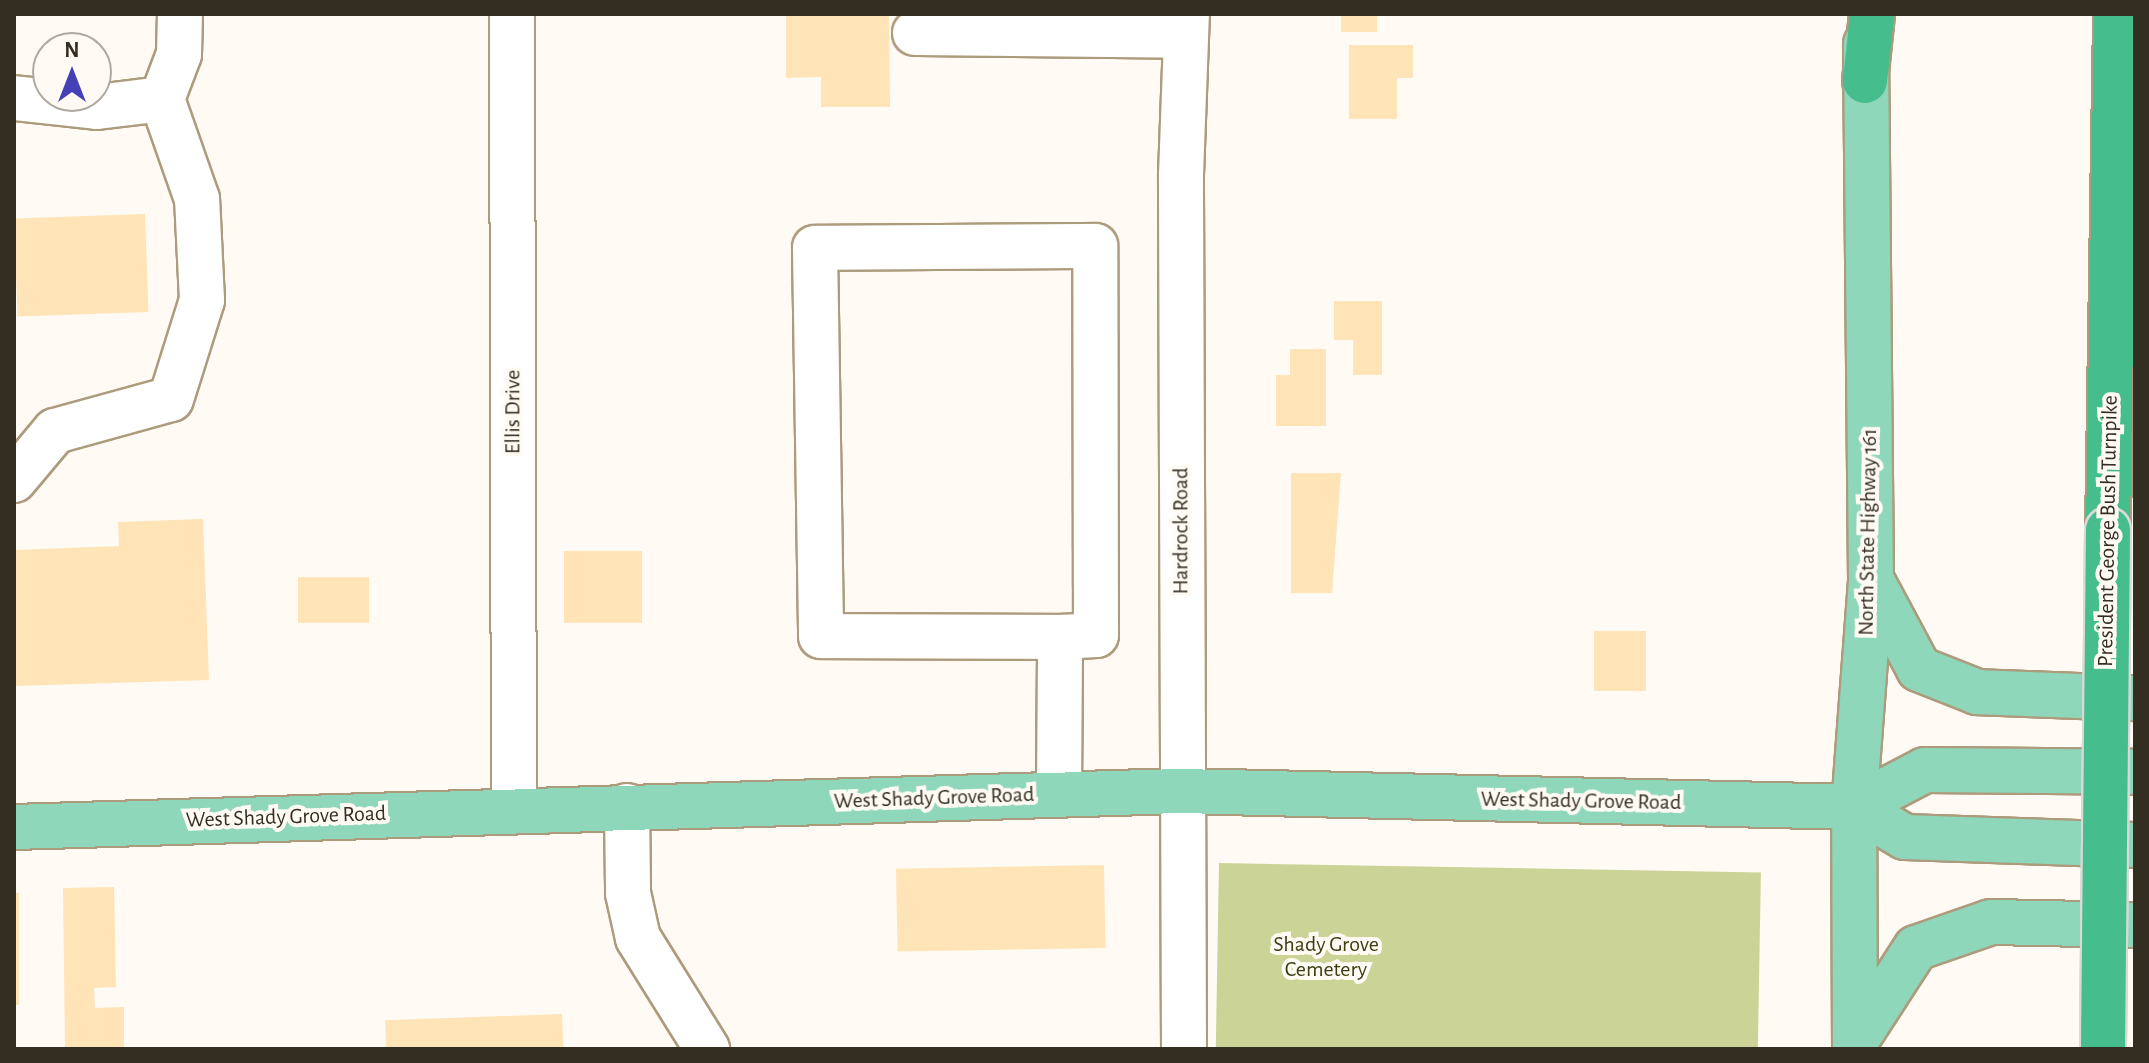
<!DOCTYPE html>
<html>
<head>
<meta charset="utf-8">
<style>
	body { margin:0 }
	#map { position:relative; width:2149px; height:1063px; overflow:hidden; background:#fffbf4; font-family:"Alegreya Sans",sans-serif }
	div>[style] { position:absolute }
	[style*='--x'] { left:calc(var(--x)*1px); top:calc(var(--y)*1px); width:calc(var(--w)*1px); rotate:calc(var(--a)*1deg) }
	.green>* { inset:0; background:#ccd397; transform-origin:0 0 }
	.building>* { inset:0; background:#fee4b7; transform-origin:0 0 }
	.roads { filter:drop-shadow(2px 0 #ad9b7d) drop-shadow(-2px 0 #ad9b7d) drop-shadow(0 2px #ad9b7d) drop-shadow(0 -2px #ad9b7d) }
	.minor>* { height:44px; margin:-22px; padding:0 22px; transform-origin:22px; border-radius:22px; background:#fff }
	.major>* { height:44px; margin:-22px; padding:0 22px; transform-origin:22px; border-radius:22px; background:#8fd7ba }
	.highway>* { height:44px; margin:-22px; padding:0 22px; transform-origin:22px; border-radius:22px; background:#45bd8c }
	.bridges { filter:drop-shadow(2px 0 #dad9d7) drop-shadow(-2px 0 #dad9d7) drop-shadow(0 2px #dad9d7) drop-shadow(0 -2px #dad9d7) }
	.highway-bridge>* { height:44px; margin:-22px; padding:0 22px; transform-origin:22px; border-radius:22px; background:#45bd8c }
	span { translate:-50% -50%; white-space:nowrap; text-align:center; line-height:1.15; -webkit-text-stroke:8px #fffbf4; paint-order:stroke }
	.street-label { font-size:22px; color:#342d21 }
	.park-label { font-size:22px; color:#3b3e10 }
	.frame { position:absolute; inset:0; border:16px solid #342d21; pointer-events:none }
	.north { position:absolute; left:32px; top:32px; width:80px; height:80px; box-sizing:border-box; background:#fffbf4; border:2px solid #aea9a0; border-radius:50%; rotate:0deg; font-size:22px; font-weight:700; line-height:32px; text-align:center; color:#342d21 }
	.north::after { content:''; display:block; margin:auto; width:28px; height:36px; background:#4540b6; clip-path:polygon(50% 0,100% 100%,50% 72%,0 100%) }
</style>
</head>
<body>
<div id="map">
	<div class="green">
		<div style="left:1219px;top:863px;width:542px;height:186px;rotate:1deg"></div>
	</div>
	<div class="building">
		<div style="clip-path:polygon(786px 14px,889px 14px,890px 107px,821px 107px,821px 77px,786px 78px)"></div>
		<div style="left:1341px;top:14px;width:36px;height:18px"></div>
		<div style="clip-path:polygon(1349px 45px,1413px 45px,1413px 78px,1397px 78px,1397px 119px,1349px 119px)"></div>
		<div style="left:145px;top:214px;width:98px;height:131px;rotate:88deg"></div>
		<div style="clip-path:polygon(1334px 301px,1382px 301px,1382px 375px,1353px 375px,1353px 340px,1334px 340px)"></div>
		<div style="clip-path:polygon(1290px 349px,1326px 349px,1326px 426px,1276px 426px,1276px 375px,1290px 375px)"></div>
		<div style="clip-path:polygon(1291px 473px,1341px 473px,1332px 593px,1291px 593px)"></div>
		<div style="clip-path:polygon(203px 519px,209px 680px,14px 686px,14px 550px,119px 546px,118px 522px)"></div>
		<div style="left:564px;top:551px;width:78px;height:72px"></div>
		<div style="left:298px;top:577px;width:71px;height:46px"></div>
		<div style="left:1594px;top:631px;width:52px;height:60px"></div>
		<div style="left:1104px;top:865px;width:83px;height:208px;rotate:89deg"></div>
		<div style="clip-path:polygon(114px 887px,116px 987px,94px 988px,95px 1008px,124px 1007px,124px 1049px,65px 1049px,63px 888px)"></div>
		<div style="left:14px;top:893px;width:5px;height:112px"></div>
		<div style="left:562px;top:1014px;width:35px;height:177px;rotate:88deg"></div>
	</div>
	<div class="roads">
		<div class="minor">
			<div style="--x:512;--y:14;--w:795;--a:89.86"></div>
			<div style="--x:915;--y:33;--w:271;--a:0.6"></div>
			<div style="--x:14;--y:98;--w:83;--a:6.2"></div>
			<div style="--x:97;--y:107;--w:65;--a:-7"></div>
			<div style="--x:14;--y:480;--w:64;--a:-50.1"></div>
			<div style="--x:55;--y:431;--w:120;--a:-15.4"></div>
			<div style="--x:171;--y:399;--w:104;--a:-72.6"></div>
			<div style="--x:202;--y:300;--w:101;--a:-92.8"></div>
			<div style="--x:197;--y:199;--w:106;--a:-109.3"></div>
			<div style="--x:162;--y:99;--w:48;--a:-69.3"></div>
			<div style="--x:179;--y:54;--w:40;--a:-88.6"></div>
			<div style="--x:1059;--y:794;--w:157;--a:-89.6"></div>
			<div style="--x:1060;--y:637;--w:36;--a:-3"></div>
			<div style="--x:1096;--y:635;--w:389;--a:-90.1"></div>
			<div style="--x:1095;--y:246;--w:280;--a:179.6"></div>
			<div style="--x:815;--y:248;--w:388;--a:89.1"></div>
			<div style="--x:821;--y:636;--w:239;--a:0.2"></div>
			<div style="--x:627;--y:806;--w:87;--a:89.3"></div>
			<div style="--x:628;--y:893;--w:46;--a:77.5"></div>
			<div style="--x:638;--y:938;--w:131;--a:58.1"></div>
			<div style="--x:1184;--y:1049;--w:874;--a:-90.2"></div>
			<div style="--x:1181;--y:175;--w:161;--a:-87.9"></div>
		</div>
		<div class="major">
			<div style="--x:1871;--y:579;--w:102;--a:61.9"></div>
			<div style="--x:1919;--y:669;--w:62;--a:21.6"></div>
			<div style="--x:1977;--y:692;--w:158;--a:2.2"></div>
			<div style="--x:1854;--y:807;--w:80;--a:-27.5"></div>
			<div style="--x:1925;--y:770;--w:210;--a:0.5"></div>
			<div style="--x:14;--y:827;--w:1168;--a:-1.77"></div>
			<div style="--x:1181;--y:791;--w:673;--a:1.36"></div>
			<div style="--x:1854;--y:807;--w:59;--a:30.5"></div>
			<div style="--x:1905;--y:837;--w:230;--a:2"></div>
			<div style="--x:1855;--y:1042;--w:112;--a:-57"></div>
			<div style="--x:1916;--y:948;--w:79;--a:-19.1"></div>
			<div style="--x:1991;--y:922;--w:144;--a:1.2"></div>
			<div style="--x:1855;--y:1049;--w:242;--a:-90.2"></div>
			<div style="--x:1854;--y:807;--w:229;--a:-85.7"></div>
			<div style="--x:1871;--y:579;--w:535;--a:-90.54"></div>
		</div>
		<div class="highway">
			<div style="--x:1865;--y:81;--w:67;--a:-84"></div>
			<div style="--x:2108;--y:530;--w:516;--a:-89.11"></div>
		</div>
	</div>
	<div class="bridges">
		<div class="highway-bridge">
			<div style="--x:2103;--y:1049;--w:519;--a:-89.45"></div>
		</div>
	</div>
	<div class="street-label">
		<span style="left:513px;top:412px;rotate:-90deg">Ellis Drive</span>
		<span style="left:1181px;top:531px;rotate:-90deg">Hardrock Road</span>
		<span style="left:2108px;top:531px;rotate:-89deg">President George Bush Turnpike</span>
		<span style="left:1868px;top:532px;rotate:-89deg">North State Highway 161</span>
		<span style="left:934px;top:798px;rotate:-2deg">West Shady Grove Road</span>
		<span style="left:1581px;top:801px;rotate:1deg">West Shady Grove Road</span>
		<span style="left:286px;top:817px;rotate:-2deg">West Shady Grove Road</span>
	</div>
	<div class="park-label">
		<span style="left:1326px;top:957px">Shady Grove<br>Cemetery</span>
	</div>
	<div class="frame"></div>
	<div class="north">N</div>
</div>
</body>
</html>
